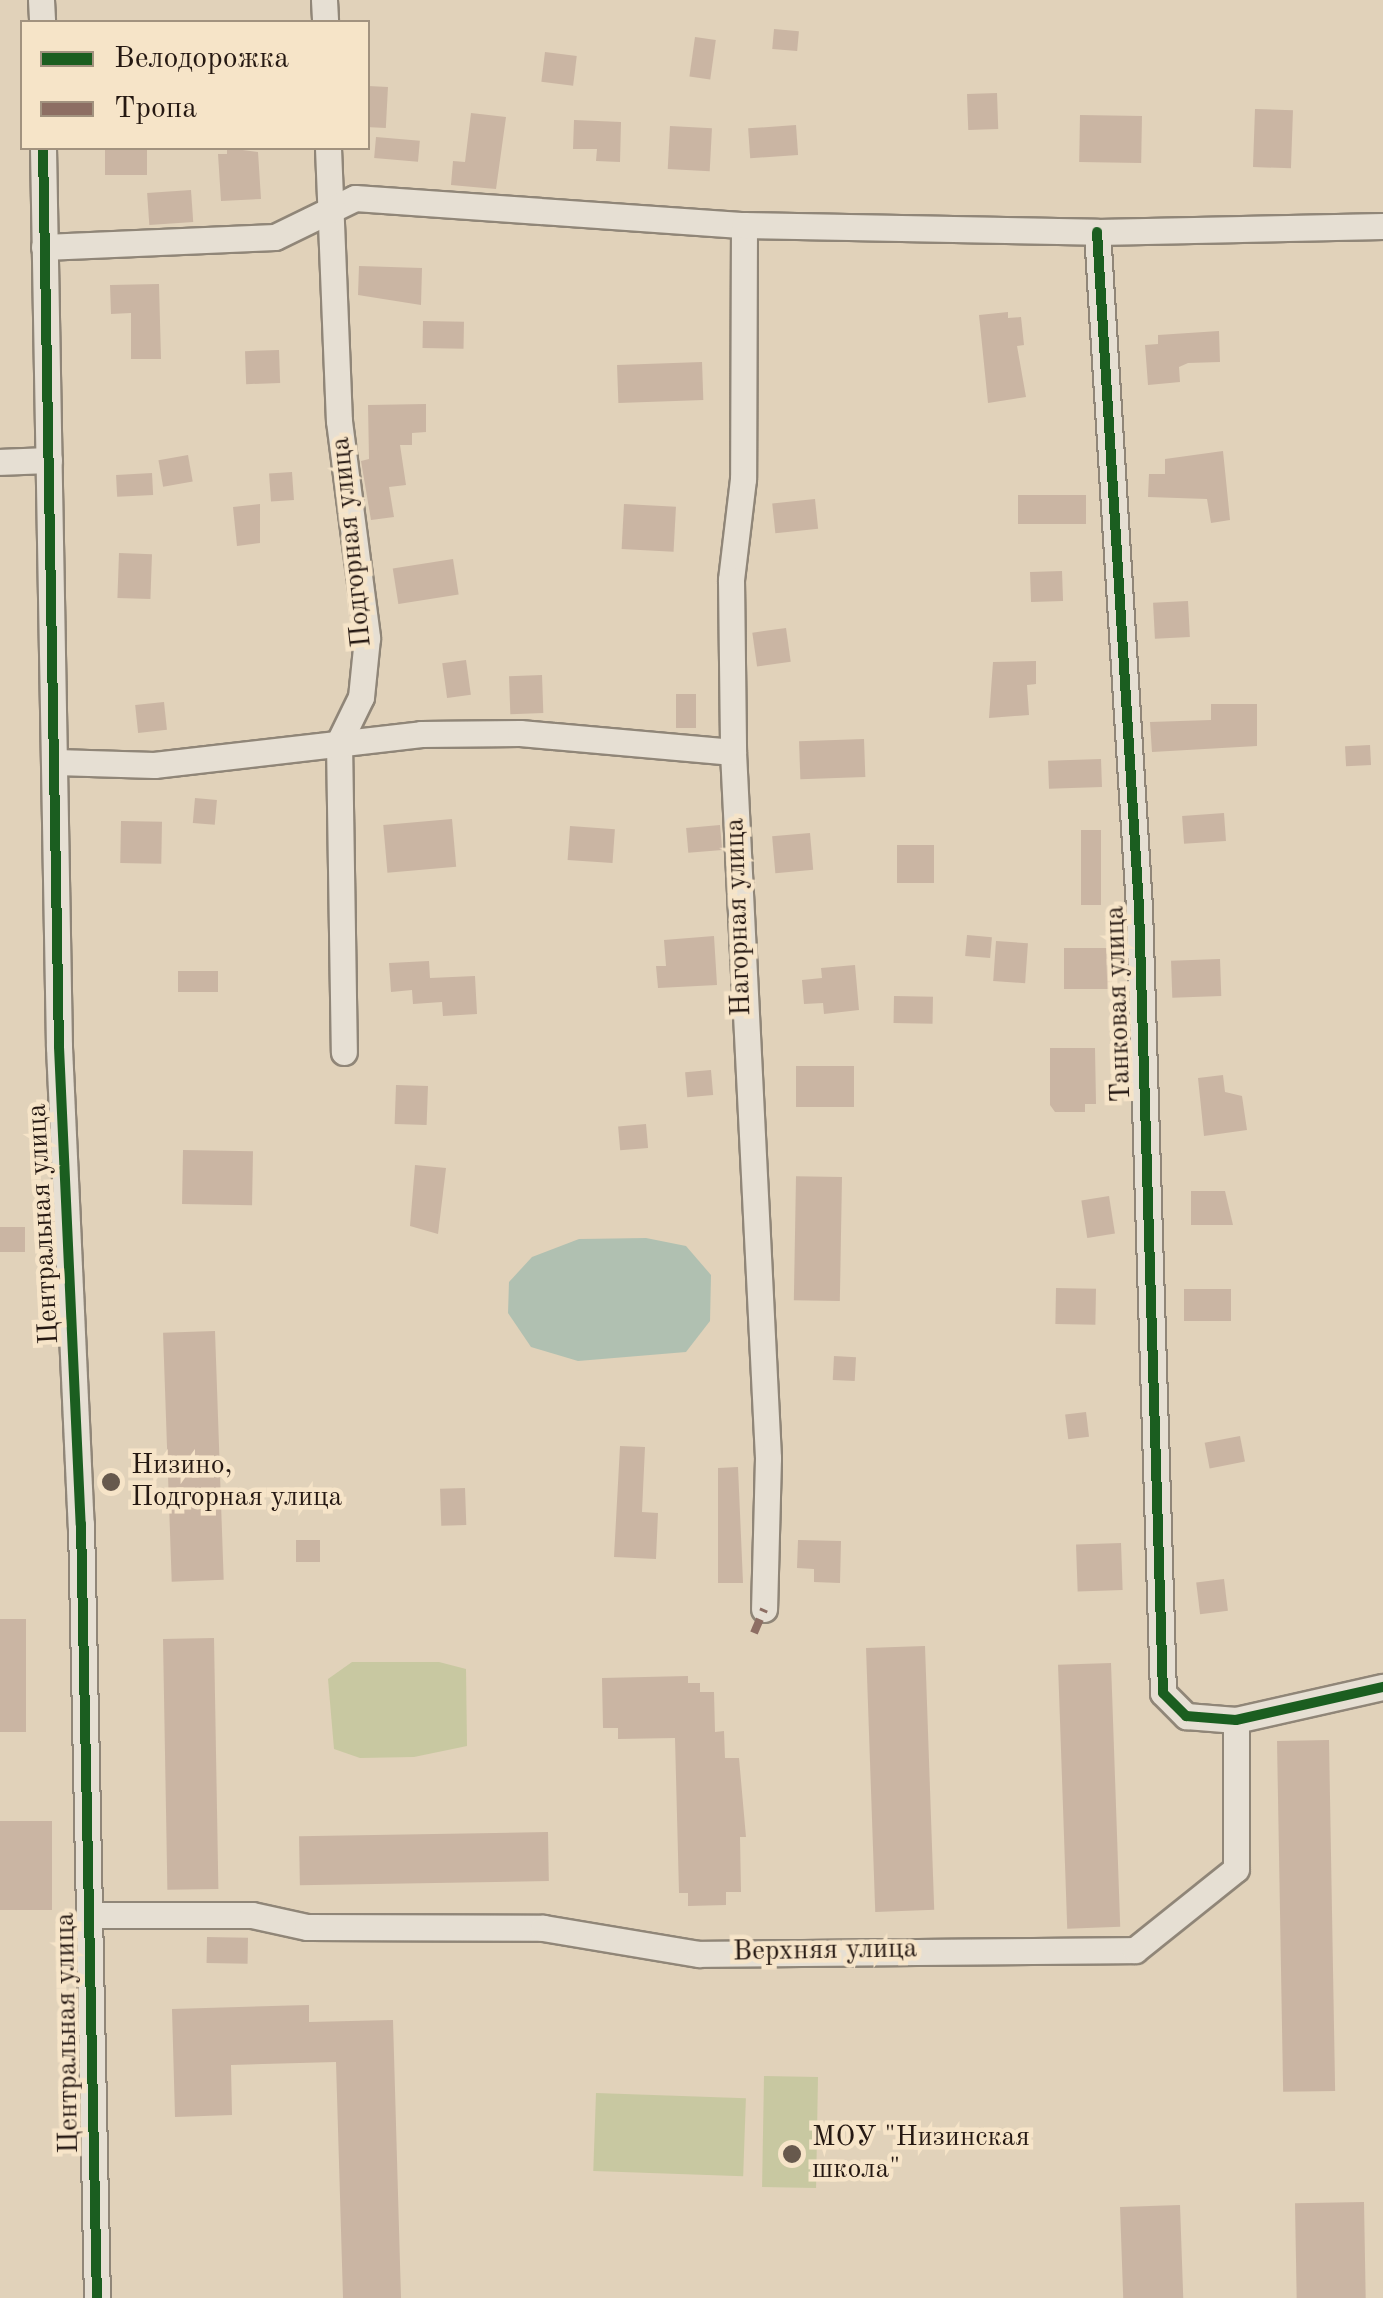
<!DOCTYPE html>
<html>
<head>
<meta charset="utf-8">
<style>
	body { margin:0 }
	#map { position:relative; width:1383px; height:2298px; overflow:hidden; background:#e1d2ba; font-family:"Old Standard TT",serif }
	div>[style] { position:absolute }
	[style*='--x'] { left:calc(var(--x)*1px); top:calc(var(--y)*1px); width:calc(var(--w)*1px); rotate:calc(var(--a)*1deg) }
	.green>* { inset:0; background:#c8c8a1; transform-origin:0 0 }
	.water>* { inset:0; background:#b0c0b1 }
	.building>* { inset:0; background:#cab5a3; transform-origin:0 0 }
	.roads { filter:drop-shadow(2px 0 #908678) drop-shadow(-2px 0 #908678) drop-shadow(0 2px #908678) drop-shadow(0 -2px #908678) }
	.minor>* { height:25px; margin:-12.5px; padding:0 12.5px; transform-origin:12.5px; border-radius:12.5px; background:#e6dfd3 }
	.quiet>* { height:8px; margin-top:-4px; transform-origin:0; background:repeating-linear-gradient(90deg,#8d6e63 0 15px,transparent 0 23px) }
	.cycleway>* { height:10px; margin:-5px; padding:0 5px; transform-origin:5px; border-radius:5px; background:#1b5e20 }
	.dots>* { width:28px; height:28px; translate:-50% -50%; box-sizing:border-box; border:5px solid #f6e4c8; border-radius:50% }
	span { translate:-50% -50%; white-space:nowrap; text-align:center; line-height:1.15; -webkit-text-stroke:9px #f6e4c8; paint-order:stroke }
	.street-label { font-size:28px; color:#251812 }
	.poi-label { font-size:28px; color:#251812 }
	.left { translate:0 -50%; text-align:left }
	.legend { position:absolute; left:20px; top:20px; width:350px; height:130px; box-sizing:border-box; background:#f6e4c8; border:2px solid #a2927f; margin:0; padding:12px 18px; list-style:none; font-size:30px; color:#251812 }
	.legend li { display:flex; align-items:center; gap:20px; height:50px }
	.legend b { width:50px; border:2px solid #a2927f }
</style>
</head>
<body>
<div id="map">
	<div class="green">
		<div style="clip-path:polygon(352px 1662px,439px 1662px,466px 1669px,467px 1746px,414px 1757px,360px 1758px,334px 1749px,328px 1679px)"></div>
		<div style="left:764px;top:2076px;width:54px;height:111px;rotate:1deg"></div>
		<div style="left:596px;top:2093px;width:150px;height:78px;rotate:2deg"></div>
	</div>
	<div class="water">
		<div style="clip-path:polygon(646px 1238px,686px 1246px,711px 1275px,710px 1321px,686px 1352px,578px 1361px,531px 1347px,508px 1313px,509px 1282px,532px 1257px,579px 1239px)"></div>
	</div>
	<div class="building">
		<div style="left:774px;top:29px;width:25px;height:20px;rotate:5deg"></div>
		<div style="left:695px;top:37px;width:21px;height:40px;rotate:8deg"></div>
		<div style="left:545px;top:52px;width:32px;height:30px;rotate:7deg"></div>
		<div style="left:368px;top:86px;width:20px;height:41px;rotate:3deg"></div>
		<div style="left:997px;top:93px;width:36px;height:30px;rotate:88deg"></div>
		<div style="left:1255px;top:109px;width:38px;height:58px;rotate:2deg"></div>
		<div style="clip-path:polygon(471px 113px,506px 117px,496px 189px,451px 185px,453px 161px,465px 162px)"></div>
		<div style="left:1080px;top:115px;width:62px;height:47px;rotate:1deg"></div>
		<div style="clip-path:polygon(574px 120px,621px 122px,620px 162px,596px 161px,597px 149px,573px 149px)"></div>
		<div style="left:796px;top:125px;width:30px;height:48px;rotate:86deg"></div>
		<div style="left:670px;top:126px;width:42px;height:43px;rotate:3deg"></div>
		<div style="left:376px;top:137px;width:44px;height:21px;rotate:5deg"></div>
		<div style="left:105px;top:148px;width:42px;height:27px"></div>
		<div style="clip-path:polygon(227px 148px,258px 152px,261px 199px,221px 201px,218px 154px,227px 154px)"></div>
		<div style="left:191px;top:190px;width:32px;height:44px;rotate:86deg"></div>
		<div style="clip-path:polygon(359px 266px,422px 268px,421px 305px,358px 295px)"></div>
		<div style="clip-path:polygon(159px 284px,161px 359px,131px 359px,131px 313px,111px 314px,110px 285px)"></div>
		<div style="clip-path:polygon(1008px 312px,1008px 318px,1021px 317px,1024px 345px,1017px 346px,1026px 397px,988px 403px,979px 315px)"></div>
		<div style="left:423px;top:321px;width:41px;height:27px;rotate:1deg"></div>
		<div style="clip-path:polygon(1219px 331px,1220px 362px,1188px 363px,1179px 367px,1180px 382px,1148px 385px,1145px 345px,1158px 344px,1158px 335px)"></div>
		<div style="left:279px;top:350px;width:33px;height:34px;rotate:88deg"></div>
		<div style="left:702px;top:362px;width:38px;height:85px;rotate:88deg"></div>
		<div style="clip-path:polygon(426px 404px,426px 432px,412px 433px,412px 445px,400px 445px,406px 485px,389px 487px,394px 517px,371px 520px,361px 461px,369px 459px,368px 405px)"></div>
		<div style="clip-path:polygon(1223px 451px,1230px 520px,1211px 523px,1207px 499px,1148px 497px,1149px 474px,1165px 474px,1165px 459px)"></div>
		<div style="left:188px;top:455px;width:27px;height:30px;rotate:80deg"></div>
		<div style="left:292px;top:472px;width:28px;height:23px;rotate:86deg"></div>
		<div style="left:152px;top:473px;width:22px;height:36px;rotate:87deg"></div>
		<div style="left:1018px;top:495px;width:68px;height:29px"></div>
		<div style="left:815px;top:499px;width:30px;height:43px;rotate:84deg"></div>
		<div style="clip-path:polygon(260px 504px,260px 543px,237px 546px,233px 507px)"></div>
		<div style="left:624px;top:504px;width:52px;height:45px;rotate:3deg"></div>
		<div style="left:119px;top:553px;width:33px;height:45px;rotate:2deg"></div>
		<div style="left:453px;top:559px;width:36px;height:61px;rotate:81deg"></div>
		<div style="left:1062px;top:571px;width:30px;height:32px;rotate:88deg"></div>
		<div style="left:1188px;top:601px;width:36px;height:35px;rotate:87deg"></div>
		<div style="left:786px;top:628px;width:34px;height:34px;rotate:82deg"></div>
		<div style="left:466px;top:660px;width:35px;height:24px;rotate:82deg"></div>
		<div style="clip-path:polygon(1036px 661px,1036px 684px,1027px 685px,1029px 715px,989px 718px,993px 662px)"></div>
		<div style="left:542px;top:675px;width:38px;height:33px;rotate:88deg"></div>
		<div style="left:676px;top:694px;width:20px;height:34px"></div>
		<div style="left:164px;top:702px;width:28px;height:29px;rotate:84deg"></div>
		<div style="clip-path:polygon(1211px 704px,1257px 704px,1257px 746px,1152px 752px,1150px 722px,1211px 720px)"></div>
		<div style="left:864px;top:739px;width:38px;height:65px;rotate:88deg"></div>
		<div style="left:1370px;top:745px;width:20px;height:25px;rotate:87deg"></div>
		<div style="left:1101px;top:759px;width:28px;height:53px;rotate:88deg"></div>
		<div style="left:195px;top:798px;width:22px;height:25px;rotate:5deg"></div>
		<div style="left:1224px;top:813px;width:28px;height:42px;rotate:86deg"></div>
		<div style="left:452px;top:819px;width:48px;height:69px;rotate:85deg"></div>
		<div style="left:121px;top:821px;width:41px;height:42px;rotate:1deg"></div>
		<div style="left:720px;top:825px;width:25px;height:34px;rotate:85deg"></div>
		<div style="left:570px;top:826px;width:45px;height:34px;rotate:4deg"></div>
		<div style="left:1081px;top:830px;width:20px;height:75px"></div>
		<div style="left:810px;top:833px;width:37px;height:38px;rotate:85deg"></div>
		<div style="left:934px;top:845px;width:38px;height:37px;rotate:90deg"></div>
		<div style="left:967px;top:935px;width:25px;height:21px;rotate:5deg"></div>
		<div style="clip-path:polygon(714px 936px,717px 985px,658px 988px,656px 966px,666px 966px,664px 940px)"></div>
		<div style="left:996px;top:941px;width:32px;height:40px;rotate:4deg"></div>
		<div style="left:1064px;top:948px;width:48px;height:41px"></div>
		<div style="left:1220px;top:959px;width:37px;height:49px;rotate:88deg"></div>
		<div style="clip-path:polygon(429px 961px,430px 978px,475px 976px,477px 1014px,443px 1016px,442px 1002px,413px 1004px,412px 990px,391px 992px,389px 963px)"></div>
		<div style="clip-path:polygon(855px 965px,859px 1010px,824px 1014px,823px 1003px,804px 1004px,802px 980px,822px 978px,821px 968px)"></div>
		<div style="left:178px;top:971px;width:40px;height:21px"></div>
		<div style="left:894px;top:996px;width:39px;height:27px;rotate:1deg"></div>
		<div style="clip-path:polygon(1050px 1048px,1095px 1048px,1096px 1104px,1085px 1104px,1085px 1112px,1055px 1112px,1050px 1105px)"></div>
		<div style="left:796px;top:1066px;width:58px;height:41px"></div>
		<div style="left:711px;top:1070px;width:25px;height:26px;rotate:85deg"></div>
		<div style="clip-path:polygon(1223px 1075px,1225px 1092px,1242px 1096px,1247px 1130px,1204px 1136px,1198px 1078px)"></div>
		<div style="left:396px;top:1085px;width:32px;height:39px;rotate:2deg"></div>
		<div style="left:646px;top:1124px;width:24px;height:28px;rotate:85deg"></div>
		<div style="left:183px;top:1150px;width:70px;height:54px;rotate:1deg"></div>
		<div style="clip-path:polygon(415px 1165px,446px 1168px,438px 1234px,410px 1226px)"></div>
		<div style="left:842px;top:1177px;width:124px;height:46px;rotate:91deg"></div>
		<div style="clip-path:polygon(1191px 1191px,1225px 1191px,1233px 1225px,1191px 1225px)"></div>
		<div style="left:1109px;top:1196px;width:38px;height:28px;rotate:81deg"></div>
		<div style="left:0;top:1227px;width:25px;height:25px"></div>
		<div style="left:1056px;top:1288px;width:40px;height:36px;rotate:1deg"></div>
		<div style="left:1231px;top:1289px;width:32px;height:47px;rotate:90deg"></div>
		<div style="left:215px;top:1331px;width:249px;height:52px;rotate:88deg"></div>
		<div style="left:834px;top:1356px;width:22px;height:24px;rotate:3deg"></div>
		<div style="left:1086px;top:1412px;width:25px;height:21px;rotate:83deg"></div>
		<div style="left:1240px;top:1436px;width:26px;height:36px;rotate:79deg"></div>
		<div style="clip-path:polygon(620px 1446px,645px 1447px,642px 1512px,658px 1513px,656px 1559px,614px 1557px)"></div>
		<div style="clip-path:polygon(738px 1467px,743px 1583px,718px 1583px,718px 1468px)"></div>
		<div style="left:465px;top:1488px;width:37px;height:25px;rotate:88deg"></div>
		<div style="left:320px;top:1540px;width:22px;height:24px;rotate:90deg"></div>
		<div style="clip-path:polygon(798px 1540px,841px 1541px,840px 1583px,814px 1582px,814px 1569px,797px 1568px)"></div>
		<div style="left:1121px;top:1543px;width:47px;height:45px;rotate:88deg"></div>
		<div style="left:1224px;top:1579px;width:32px;height:28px;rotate:83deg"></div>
		<div style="left:0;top:1619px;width:26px;height:113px"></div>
		<div style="left:214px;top:1638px;width:251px;height:51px;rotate:89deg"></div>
		<div style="left:925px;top:1646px;width:264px;height:59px;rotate:88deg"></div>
		<div style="left:1111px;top:1663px;width:264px;height:53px;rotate:88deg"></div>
		<div style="clip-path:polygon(688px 1676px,688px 1683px,700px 1683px,700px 1692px,714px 1692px,715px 1732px,724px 1731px,725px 1758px,739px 1758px,746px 1837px,740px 1837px,741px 1892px,726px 1892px,726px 1905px,688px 1906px,688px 1893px,679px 1893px,675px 1738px,618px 1739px,618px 1728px,603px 1728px,602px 1678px)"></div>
		<div style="left:1329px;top:1740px;width:351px;height:52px;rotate:89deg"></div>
		<div style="left:0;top:1821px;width:52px;height:89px"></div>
		<div style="left:548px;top:1832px;width:49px;height:249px;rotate:89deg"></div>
		<div style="left:207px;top:1937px;width:41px;height:26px;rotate:1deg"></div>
		<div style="clip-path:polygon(309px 2005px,309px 2022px,393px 2020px,401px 2298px,343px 2298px,336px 2062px,231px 2065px,232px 2115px,175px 2117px,172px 2009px)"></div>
		<div style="left:1364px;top:2202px;width:96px;height:69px;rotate:89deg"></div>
		<div style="left:1180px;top:2205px;width:93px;height:60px;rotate:88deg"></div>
	</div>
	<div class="roads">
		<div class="minor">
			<div style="--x:41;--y:0;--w:22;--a:87"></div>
			<div style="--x:324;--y:0;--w:22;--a:87"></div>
			<div style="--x:43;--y:148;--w:899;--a:88.98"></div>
			<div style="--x:59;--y:1047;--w:478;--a:87.4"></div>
			<div style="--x:81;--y:1524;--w:774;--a:88.82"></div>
			<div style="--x:328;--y:148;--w:273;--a:87.7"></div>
			<div style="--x:339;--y:421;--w:219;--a:82.6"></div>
			<div style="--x:367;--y:638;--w:59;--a:95.8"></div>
			<div style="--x:361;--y:697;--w:50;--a:116.1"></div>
			<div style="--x:339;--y:742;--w:310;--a:89.1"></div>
			<div style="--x:744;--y:225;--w:254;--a:90.2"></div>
			<div style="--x:743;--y:479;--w:102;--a:96.8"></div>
			<div style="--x:731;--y:580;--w:172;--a:89.3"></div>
			<div style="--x:733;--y:752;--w:707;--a:87.16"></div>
			<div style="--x:768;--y:1458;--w:151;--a:91.5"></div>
			<div style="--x:1097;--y:232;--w:677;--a:86.44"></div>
			<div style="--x:1139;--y:908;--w:785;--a:88.25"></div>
			<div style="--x:1163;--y:1693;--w:33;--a:45"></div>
			<div style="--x:1186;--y:1716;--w:50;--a:4.6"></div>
			<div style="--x:1236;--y:1720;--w:151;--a:-12.7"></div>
			<div style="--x:44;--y:247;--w:231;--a:-2.5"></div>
			<div style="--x:275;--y:237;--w:89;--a:-26"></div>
			<div style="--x:355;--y:198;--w:390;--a:4"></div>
			<div style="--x:744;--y:225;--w:353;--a:1.1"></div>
			<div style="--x:1097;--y:232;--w:286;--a:-1.2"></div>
			<div style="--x:0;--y:462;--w:49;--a:-2.3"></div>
			<div style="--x:56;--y:762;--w:98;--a:1.8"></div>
			<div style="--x:154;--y:765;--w:269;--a:-6.6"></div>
			<div style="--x:421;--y:734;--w:99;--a:-0.6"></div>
			<div style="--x:520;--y:733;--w:214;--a:5.1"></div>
			<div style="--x:89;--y:1915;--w:163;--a:0"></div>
			<div style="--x:252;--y:1915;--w:56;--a:12.3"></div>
			<div style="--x:307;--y:1927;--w:236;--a:0.2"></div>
			<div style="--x:543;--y:1928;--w:158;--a:9.5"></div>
			<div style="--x:699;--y:1954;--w:436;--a:-0.5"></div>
			<div style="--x:1135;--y:1950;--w:129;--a:-38.7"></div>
			<div style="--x:1236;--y:1869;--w:149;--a:-90"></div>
		</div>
	</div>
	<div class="quiet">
		<div style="--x:754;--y:1633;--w:26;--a:-67"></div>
	</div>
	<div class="cycleway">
		<div style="--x:43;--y:148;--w:899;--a:88.98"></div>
		<div style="--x:59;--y:1047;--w:478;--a:87.4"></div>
		<div style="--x:81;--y:1524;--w:774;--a:88.82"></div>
		<div style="--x:1097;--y:232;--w:677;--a:86.44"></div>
		<div style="--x:1139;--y:908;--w:785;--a:88.25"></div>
		<div style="--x:1163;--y:1693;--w:33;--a:45"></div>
		<div style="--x:1186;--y:1716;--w:50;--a:4.6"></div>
		<div style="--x:1236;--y:1720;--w:151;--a:-12.7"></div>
	</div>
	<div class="dots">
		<div style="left:111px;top:1482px;background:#67594d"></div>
		<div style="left:792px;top:2154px;background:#67594d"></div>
	</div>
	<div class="street-label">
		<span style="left:352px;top:542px;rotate:-96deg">Подгорная улица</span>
		<span style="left:739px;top:917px;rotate:-92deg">Нагорная улица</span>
		<span style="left:1119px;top:1004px;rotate:-92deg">Танковая улица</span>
		<span style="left:44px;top:1224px;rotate:-93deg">Центральная улица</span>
		<span style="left:825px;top:1951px;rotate:-1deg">Верхняя улица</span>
		<span style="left:68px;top:2033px;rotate:-91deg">Центральная улица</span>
	</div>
	<div class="poi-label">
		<span class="left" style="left:131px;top:1482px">Низино,<br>Подгорная улица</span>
		<span class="left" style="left:812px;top:2154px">МОУ "Низинская<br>школа"</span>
	</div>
	<ul class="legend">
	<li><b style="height:12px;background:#1b5e20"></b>Велодорожка</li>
	<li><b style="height:12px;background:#8d6e63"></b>Тропа</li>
	</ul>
</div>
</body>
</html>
